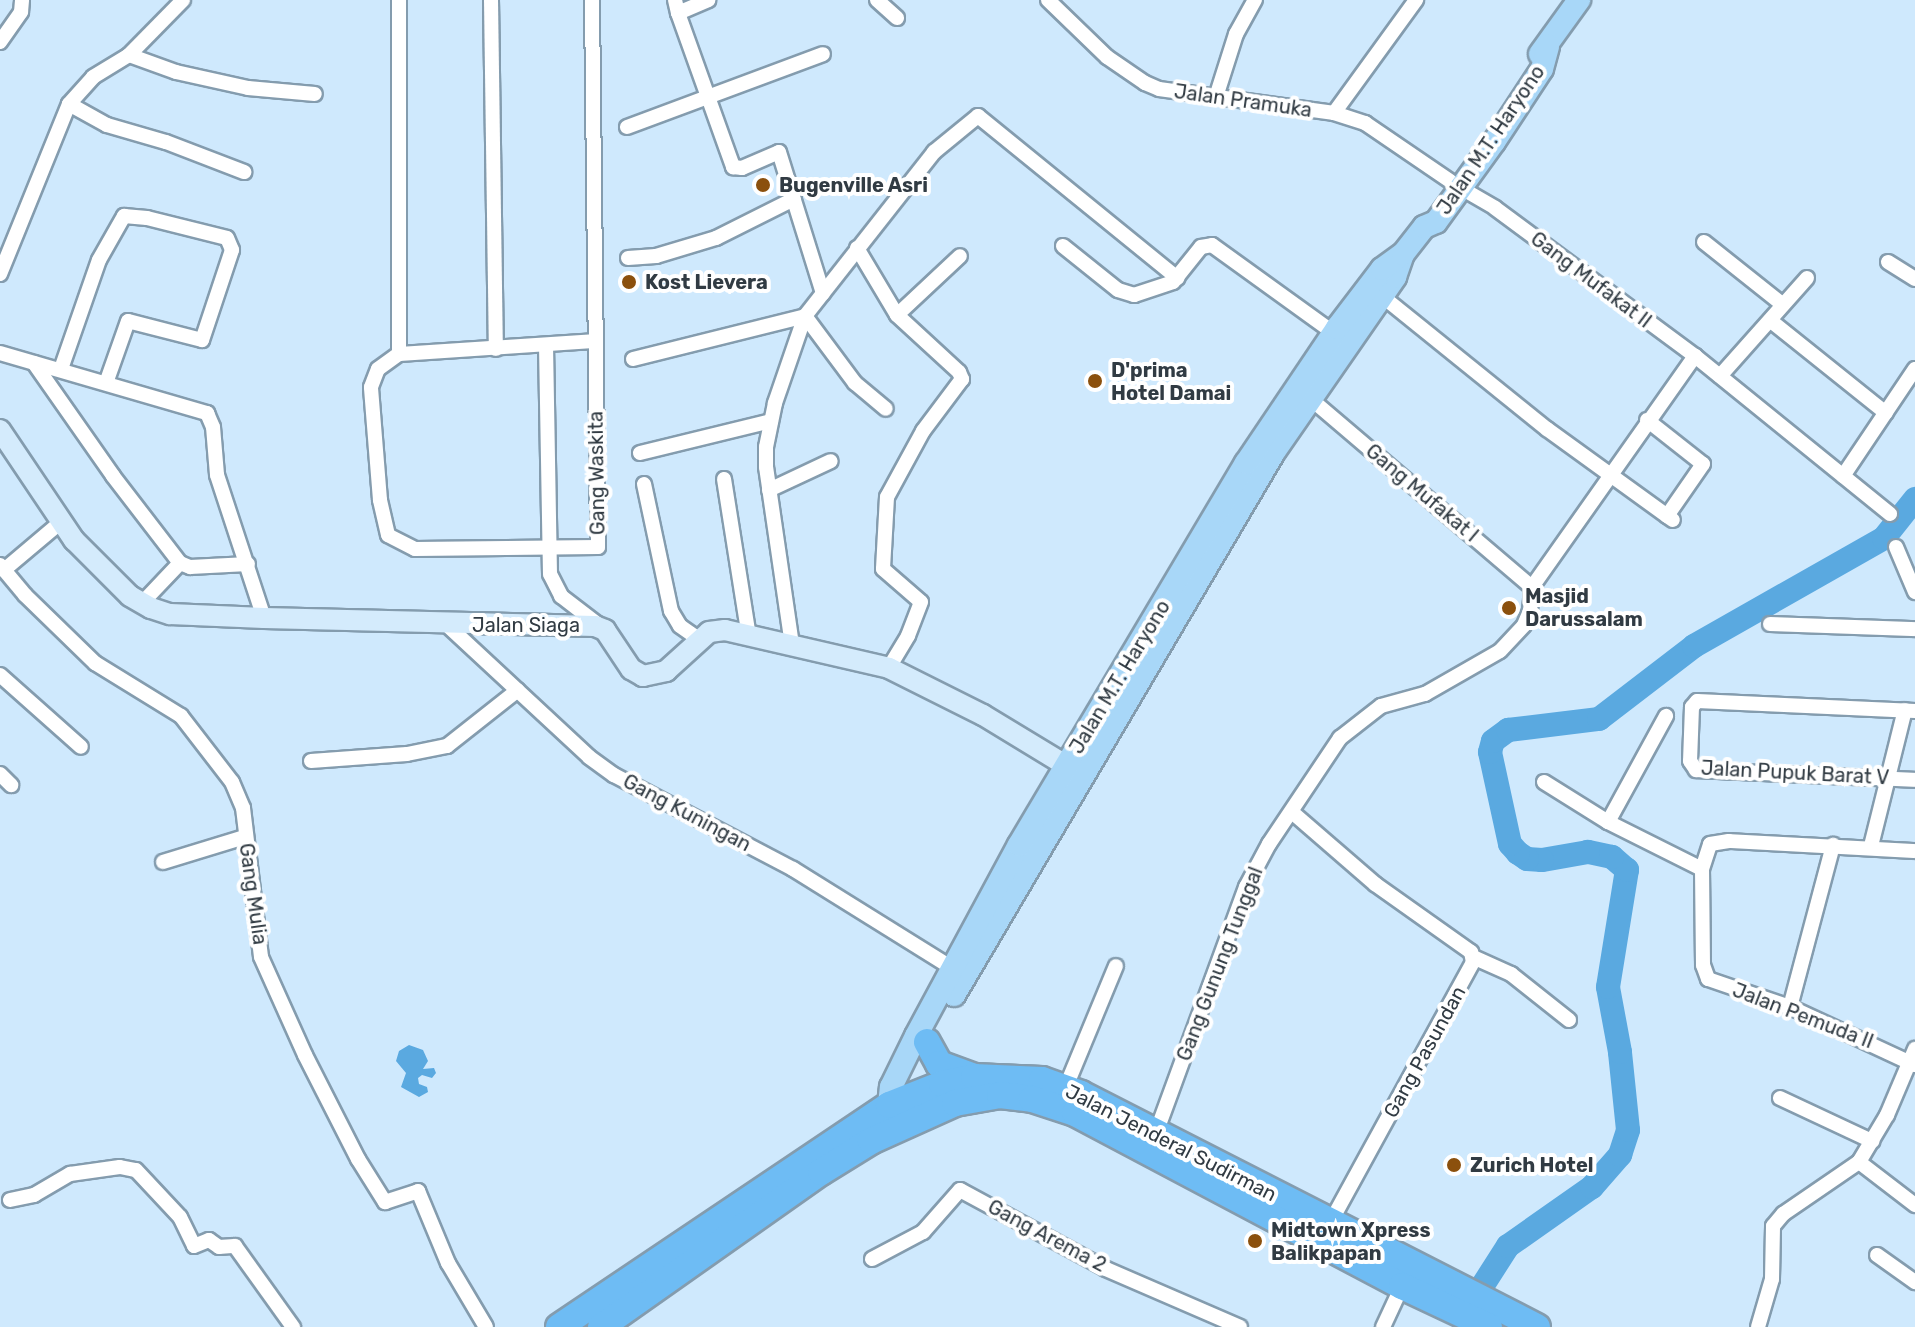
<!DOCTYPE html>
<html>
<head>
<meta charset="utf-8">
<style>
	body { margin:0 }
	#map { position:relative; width:1915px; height:1327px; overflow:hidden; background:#cfe9fd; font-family:Rubik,sans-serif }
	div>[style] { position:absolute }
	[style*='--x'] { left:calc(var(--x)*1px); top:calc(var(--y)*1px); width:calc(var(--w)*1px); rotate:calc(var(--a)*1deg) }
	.water>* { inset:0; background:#5aa9e0 }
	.river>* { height:24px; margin:-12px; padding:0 12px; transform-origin:12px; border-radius:12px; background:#5aa9e0 }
	.roads { filter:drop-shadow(2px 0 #849cae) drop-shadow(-2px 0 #849cae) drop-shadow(0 2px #849cae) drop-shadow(0 -2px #849cae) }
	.street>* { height:14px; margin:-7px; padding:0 7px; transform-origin:7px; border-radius:7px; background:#fff }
	.secondary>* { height:20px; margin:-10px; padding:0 10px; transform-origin:10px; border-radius:10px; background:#d4ebfc }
	.primary>* { height:22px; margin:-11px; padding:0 11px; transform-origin:11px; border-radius:11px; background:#a8d7f8 }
	.highway>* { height:26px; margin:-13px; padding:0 13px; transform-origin:13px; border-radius:13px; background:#6ebcf4 }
	.dots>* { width:22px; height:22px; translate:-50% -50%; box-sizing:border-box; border:4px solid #fff; border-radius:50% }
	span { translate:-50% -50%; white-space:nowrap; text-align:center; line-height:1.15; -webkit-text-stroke:8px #fff; paint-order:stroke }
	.street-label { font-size:20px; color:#313b43 }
	.poi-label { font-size:20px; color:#313b43; font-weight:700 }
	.left { translate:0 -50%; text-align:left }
</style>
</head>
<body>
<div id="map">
	<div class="water">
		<div style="clip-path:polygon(409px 1045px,423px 1050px,428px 1061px,423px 1069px,434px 1068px,436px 1073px,432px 1078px,422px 1075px,418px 1078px,419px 1084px,427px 1087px,428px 1092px,419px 1097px,401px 1087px,406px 1073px,396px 1061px,399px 1051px)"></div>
	</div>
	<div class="river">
		<div style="--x:1467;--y:1310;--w:76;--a:-57.4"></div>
		<div style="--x:1508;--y:1246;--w:103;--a:-35.1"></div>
		<div style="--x:1592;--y:1187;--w:43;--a:-48.8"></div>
		<div style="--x:1620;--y:1155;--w:26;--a:-72"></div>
		<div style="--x:1628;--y:1130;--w:78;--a:-95.9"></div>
		<div style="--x:1620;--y:1052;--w:66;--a:-100.5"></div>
		<div style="--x:1608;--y:987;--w:119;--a:-80.8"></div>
		<div style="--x:1627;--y:870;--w:20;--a:-139"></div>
		<div style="--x:1612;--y:857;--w:25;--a:-168"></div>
		<div style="--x:1588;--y:852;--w:47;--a:170.1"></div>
		<div style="--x:1542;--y:860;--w:15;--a:-176"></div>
		<div style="--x:1527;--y:859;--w:11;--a:-146"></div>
		<div style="--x:1518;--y:853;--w:12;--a:-132"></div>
		<div style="--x:1510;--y:844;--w:94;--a:-102.3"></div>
		<div style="--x:1490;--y:752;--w:11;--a:-75"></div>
		<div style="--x:1493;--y:741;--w:19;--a:-36"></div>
		<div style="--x:1508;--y:730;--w:92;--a:-6.9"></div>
		<div style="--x:1599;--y:719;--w:120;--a:-37.5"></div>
		<div style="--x:1694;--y:646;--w:219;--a:-29.6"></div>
		<div style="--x:1884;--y:538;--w:50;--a:-51.5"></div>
	</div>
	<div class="roads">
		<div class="street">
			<div style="--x:399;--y:0;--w:354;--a:90"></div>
			<div style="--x:491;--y:0;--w:349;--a:89.2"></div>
			<div style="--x:592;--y:0;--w:547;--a:89.37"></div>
			<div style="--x:598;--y:547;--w:183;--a:179.4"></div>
			<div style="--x:415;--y:549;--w:30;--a:-153"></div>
			<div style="--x:388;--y:535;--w:36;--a:-103"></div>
			<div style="--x:380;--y:500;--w:113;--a:-94.6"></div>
			<div style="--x:371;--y:387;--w:19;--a:-69"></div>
			<div style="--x:378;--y:369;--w:26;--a:-36"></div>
			<div style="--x:399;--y:354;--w:195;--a:-3.8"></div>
			<div style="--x:675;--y:0;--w:13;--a:77"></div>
			<div style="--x:678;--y:13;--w:33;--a:-23"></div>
			<div style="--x:877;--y:0;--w:27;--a:42"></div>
			<div style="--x:1048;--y:0;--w:82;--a:44"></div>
			<div style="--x:1107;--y:57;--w:46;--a:34.4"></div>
			<div style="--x:1145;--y:83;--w:15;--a:23"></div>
			<div style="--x:1159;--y:89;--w:177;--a:7.8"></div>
			<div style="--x:1334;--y:113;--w:33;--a:18"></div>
			<div style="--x:1365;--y:123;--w:103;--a:34.3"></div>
			<div style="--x:678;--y:13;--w:164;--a:70.3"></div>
			<div style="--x:733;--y:167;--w:9;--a:6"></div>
			<div style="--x:742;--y:168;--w:40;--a:-23.4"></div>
			<div style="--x:779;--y:152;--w:148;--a:72.7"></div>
			<div style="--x:0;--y:42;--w:37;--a:-55"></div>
			<div style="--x:21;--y:12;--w:12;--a:-85"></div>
			<div style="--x:129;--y:55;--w:50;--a:19.9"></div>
			<div style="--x:176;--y:72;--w:74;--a:12.5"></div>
			<div style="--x:248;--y:88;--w:67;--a:5.1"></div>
			<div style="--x:1216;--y:97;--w:66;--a:-72.4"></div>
			<div style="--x:1236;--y:34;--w:39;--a:-61"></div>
			<div style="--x:69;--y:104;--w:43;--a:28.9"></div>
			<div style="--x:107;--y:125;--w:61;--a:16.1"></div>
			<div style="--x:166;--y:142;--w:84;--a:21"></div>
			<div style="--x:1334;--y:113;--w:140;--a:-54"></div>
			<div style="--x:627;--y:127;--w:209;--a:-20.4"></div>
			<div style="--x:1461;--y:188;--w:39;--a:30"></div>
			<div style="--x:1495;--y:208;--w:249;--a:36.5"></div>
			<div style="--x:1695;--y:356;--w:251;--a:39"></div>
			<div style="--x:1704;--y:242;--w:100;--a:38.5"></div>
			<div style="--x:1063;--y:246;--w:70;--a:38.7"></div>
			<div style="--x:1118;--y:290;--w:17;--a:17"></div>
			<div style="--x:1134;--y:295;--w:41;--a:-18.4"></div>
			<div style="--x:1173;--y:282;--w:45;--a:-51.3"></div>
			<div style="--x:1201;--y:247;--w:11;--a:-10"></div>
			<div style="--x:1212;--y:245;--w:150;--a:35.8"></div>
			<div style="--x:857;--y:248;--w:78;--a:59.2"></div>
			<div style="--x:897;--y:315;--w:84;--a:42.6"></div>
			<div style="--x:959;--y:372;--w:8;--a:67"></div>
			<div style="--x:962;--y:379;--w:65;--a:126.9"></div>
			<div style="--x:923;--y:431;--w:75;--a:118.6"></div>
			<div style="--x:887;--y:497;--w:72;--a:93.2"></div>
			<div style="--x:883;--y:569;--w:50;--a:41"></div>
			<div style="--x:921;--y:602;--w:36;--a:111"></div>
			<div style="--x:908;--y:636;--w:37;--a:121"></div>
			<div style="--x:628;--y:258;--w:28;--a:-4"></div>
			<div style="--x:656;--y:256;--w:63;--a:-16.7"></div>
			<div style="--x:716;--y:238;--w:87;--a:-26.6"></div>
			<div style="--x:1888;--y:262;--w:32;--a:32"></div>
			<div style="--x:0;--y:274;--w:183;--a:-67.9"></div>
			<div style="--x:69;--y:104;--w:36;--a:-48"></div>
			<div style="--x:93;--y:77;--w:42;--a:-31.4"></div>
			<div style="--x:129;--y:55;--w:77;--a:-45.5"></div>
			<div style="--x:1382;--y:296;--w:212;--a:38.9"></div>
			<div style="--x:1547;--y:429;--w:148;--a:35.9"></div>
			<div style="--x:897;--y:315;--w:86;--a:-43.1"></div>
			<div style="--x:1771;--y:321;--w:147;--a:38.7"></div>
			<div style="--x:546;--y:345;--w:229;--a:89"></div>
			<div style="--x:550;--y:574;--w:25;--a:63"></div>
			<div style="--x:561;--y:596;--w:49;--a:37.6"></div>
			<div style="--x:0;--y:353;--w:216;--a:16.2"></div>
			<div style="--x:207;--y:413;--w:15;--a:67"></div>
			<div style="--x:213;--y:427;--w:48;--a:85.2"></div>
			<div style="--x:217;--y:475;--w:151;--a:71.8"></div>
			<div style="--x:633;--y:359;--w:177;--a:-14"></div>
			<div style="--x:805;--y:316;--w:84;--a:53.3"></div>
			<div style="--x:855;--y:383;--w:40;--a:40"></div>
			<div style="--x:34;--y:363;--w:138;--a:55"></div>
			<div style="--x:113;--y:476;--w:110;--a:52.4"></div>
			<div style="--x:180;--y:563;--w:11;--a:22"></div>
			<div style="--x:190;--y:567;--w:58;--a:-3"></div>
			<div style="--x:61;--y:369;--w:115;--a:-70.8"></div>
			<div style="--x:99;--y:260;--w:51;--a:-60.4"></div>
			<div style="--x:124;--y:216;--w:23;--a:5"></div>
			<div style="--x:147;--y:218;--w:82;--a:14"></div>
			<div style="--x:227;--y:238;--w:13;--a:67"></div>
			<div style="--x:232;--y:250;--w:95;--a:108.4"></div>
			<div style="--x:202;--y:340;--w:76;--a:-165.6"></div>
			<div style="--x:128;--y:321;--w:66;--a:109.5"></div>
			<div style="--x:1720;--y:376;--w:131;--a:-48.4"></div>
			<div style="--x:1312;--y:400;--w:289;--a:40.4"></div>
			<div style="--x:1647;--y:420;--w:71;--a:38.2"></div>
			<div style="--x:1703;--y:464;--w:63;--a:124.7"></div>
			<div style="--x:1667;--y:516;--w:7;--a:34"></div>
			<div style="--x:640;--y:453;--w:135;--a:-13.7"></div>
			<div style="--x:1843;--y:476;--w:129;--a:-56.1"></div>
			<div style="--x:724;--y:479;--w:159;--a:81"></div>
			<div style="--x:644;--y:484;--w:130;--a:78"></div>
			<div style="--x:671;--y:611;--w:17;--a:59"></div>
			<div style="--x:680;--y:626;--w:24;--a:35"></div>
			<div style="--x:769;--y:490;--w:68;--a:-25.1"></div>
			<div style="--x:1896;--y:547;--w:49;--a:67.1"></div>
			<div style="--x:0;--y:565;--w:39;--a:50"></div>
			<div style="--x:25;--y:595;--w:98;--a:44.2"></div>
			<div style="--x:95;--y:663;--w:101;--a:31.6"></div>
			<div style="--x:181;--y:716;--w:83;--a:52.3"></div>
			<div style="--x:232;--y:782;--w:28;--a:67"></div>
			<div style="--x:243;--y:808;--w:150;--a:83.1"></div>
			<div style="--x:261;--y:957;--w:107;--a:65.8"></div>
			<div style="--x:305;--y:1055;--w:117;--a:63"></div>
			<div style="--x:358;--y:1159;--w:51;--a:57.9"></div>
			<div style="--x:385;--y:1202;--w:35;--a:-18"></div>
			<div style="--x:418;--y:1191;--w:78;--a:67.4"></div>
			<div style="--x:448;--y:1263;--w:74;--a:59.3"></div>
			<div style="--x:4;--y:570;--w:75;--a:-40.1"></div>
			<div style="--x:1532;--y:587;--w:283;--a:-54.8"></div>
			<div style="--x:142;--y:603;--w:55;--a:-46.5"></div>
			<div style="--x:446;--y:624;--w:195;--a:42.9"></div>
			<div style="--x:589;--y:757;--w:31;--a:36"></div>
			<div style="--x:614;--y:775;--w:202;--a:27.7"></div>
			<div style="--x:793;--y:869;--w:187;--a:31.9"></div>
			<div style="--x:1770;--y:624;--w:145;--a:2"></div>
			<div style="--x:792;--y:645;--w:180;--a:-98.3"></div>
			<div style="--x:766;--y:467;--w:20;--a:-90"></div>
			<div style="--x:766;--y:447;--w:45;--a:-78.4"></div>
			<div style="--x:775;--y:403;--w:92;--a:-71"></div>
			<div style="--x:805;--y:316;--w:209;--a:-51.8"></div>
			<div style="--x:934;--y:152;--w:57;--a:-39.3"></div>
			<div style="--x:978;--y:116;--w:257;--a:39.1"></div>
			<div style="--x:0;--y:675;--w:108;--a:41.6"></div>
			<div style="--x:1915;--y:711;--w:218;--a:-177.4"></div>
			<div style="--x:1697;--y:701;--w:8;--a:130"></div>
			<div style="--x:1692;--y:707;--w:54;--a:92.1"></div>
			<div style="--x:1690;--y:761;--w:11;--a:56"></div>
			<div style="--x:1696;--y:770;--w:219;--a:2.6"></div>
			<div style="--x:311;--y:761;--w:96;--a:-4.2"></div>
			<div style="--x:407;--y:754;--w:41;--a:-11.3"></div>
			<div style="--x:447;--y:746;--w:90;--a:-38.3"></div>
			<div style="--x:0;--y:774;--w:16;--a:45"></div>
			<div style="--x:1544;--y:782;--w:75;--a:32"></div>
			<div style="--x:1608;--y:822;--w:105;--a:26.6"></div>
			<div style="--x:1702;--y:869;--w:26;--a:-72"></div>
			<div style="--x:1710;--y:844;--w:19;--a:-9"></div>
			<div style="--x:1729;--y:841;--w:186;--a:3.1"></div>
			<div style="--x:1292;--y:812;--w:110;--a:40.9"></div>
			<div style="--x:1375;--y:884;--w:118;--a:35.3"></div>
			<div style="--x:1471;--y:952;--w:10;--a:79"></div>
			<div style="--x:1473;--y:962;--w:298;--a:118.7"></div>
			<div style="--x:1608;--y:822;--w:121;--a:-61.3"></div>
			<div style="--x:1871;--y:846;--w:140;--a:-76"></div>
			<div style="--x:163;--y:862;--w:86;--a:-17"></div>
			<div style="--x:1702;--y:869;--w:96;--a:89.4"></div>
			<div style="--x:1703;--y:965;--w:15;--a:70"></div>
			<div style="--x:1708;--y:979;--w:87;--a:18.9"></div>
			<div style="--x:1790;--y:1007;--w:138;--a:24.9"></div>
			<div style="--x:1473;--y:957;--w:42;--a:24.1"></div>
			<div style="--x:1511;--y:974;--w:74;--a:38.4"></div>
			<div style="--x:1790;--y:1007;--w:168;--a:-75.1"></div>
			<div style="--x:1065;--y:1089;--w:133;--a:-67.5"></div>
			<div style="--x:1780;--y:1098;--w:102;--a:25.1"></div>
			<div style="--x:1156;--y:1133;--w:262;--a:-69.9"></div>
			<div style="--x:1246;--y:887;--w:49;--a:-61.9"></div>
			<div style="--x:1269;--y:844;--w:128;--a:-56.2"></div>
			<div style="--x:1340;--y:738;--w:52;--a:-38"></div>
			<div style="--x:1381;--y:706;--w:46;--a:-15.3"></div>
			<div style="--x:1425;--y:694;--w:86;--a:-29.8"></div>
			<div style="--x:1500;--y:651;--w:35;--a:-47"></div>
			<div style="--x:1524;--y:625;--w:15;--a:-67"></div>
			<div style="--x:1530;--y:611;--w:24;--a:-85"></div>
			<div style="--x:1859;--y:1162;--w:71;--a:37.5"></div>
			<div style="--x:10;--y:1200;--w:25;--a:-12"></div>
			<div style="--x:34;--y:1195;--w:42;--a:-30.3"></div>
			<div style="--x:70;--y:1174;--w:50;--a:-8"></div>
			<div style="--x:120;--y:1167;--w:16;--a:11"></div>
			<div style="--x:136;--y:1170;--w:64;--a:46.9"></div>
			<div style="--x:180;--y:1217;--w:32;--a:64"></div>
			<div style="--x:194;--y:1246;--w:16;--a:-22"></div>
			<div style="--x:209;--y:1240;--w:12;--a:35"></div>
			<div style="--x:219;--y:1247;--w:16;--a:-4"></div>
			<div style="--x:235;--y:1246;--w:100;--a:54.4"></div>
			<div style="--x:1877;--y:1255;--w:47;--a:35.4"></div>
			<div style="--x:872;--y:1259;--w:58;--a:-27.9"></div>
			<div style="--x:923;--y:1232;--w:56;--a:-48.6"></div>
			<div style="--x:960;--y:1190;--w:166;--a:28.4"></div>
			<div style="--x:1106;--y:1269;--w:146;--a:23.4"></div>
			<div style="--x:1383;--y:1327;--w:45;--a:-65.1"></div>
			<div style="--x:1758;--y:1327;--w:50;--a:-73.7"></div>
			<div style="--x:1772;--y:1279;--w:53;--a:-88.9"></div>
			<div style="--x:1773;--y:1226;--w:16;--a:-50"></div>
			<div style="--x:1783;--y:1214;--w:92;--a:-34.4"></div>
			<div style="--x:1859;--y:1162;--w:55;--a:-59.2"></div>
			<div style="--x:1887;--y:1115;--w:72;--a:-67"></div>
		</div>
		<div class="secondary">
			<div style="--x:0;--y:430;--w:133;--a:56.1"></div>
			<div style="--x:74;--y:540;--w:79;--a:45"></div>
			<div style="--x:130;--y:596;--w:24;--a:30"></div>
			<div style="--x:151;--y:608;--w:20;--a:18"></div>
			<div style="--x:170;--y:614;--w:94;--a:2.4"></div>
			<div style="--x:264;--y:618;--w:331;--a:1.4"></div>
			<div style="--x:595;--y:626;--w:11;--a:22"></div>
			<div style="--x:605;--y:630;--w:47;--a:56.3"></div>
			<div style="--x:631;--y:669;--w:14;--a:30"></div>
			<div style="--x:643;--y:676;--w:24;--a:-12"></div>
			<div style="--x:666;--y:671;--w:58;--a:-42.2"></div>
			<div style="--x:709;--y:632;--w:16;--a:-7"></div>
			<div style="--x:725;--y:630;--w:168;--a:13"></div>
			<div style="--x:889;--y:668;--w:105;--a:26.6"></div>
			<div style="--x:983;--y:715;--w:98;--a:31.3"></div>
		</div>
		<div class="primary">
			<div style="--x:1540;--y:54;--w:67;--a:-54.2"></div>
			<div style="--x:954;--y:995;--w:630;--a:-59.49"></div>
			<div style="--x:1274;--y:452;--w:213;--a:-55.3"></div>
			<div style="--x:1395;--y:277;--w:24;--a:-71"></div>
			<div style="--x:896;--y:1118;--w:15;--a:-118"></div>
			<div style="--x:889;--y:1105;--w:18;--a:-84"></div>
			<div style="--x:891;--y:1087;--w:57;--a:-63.9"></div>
			<div style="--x:916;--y:1036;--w:217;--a:-61.7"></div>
			<div style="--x:1019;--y:845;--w:444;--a:-59.3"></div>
			<div style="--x:1246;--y:463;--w:163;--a:-56"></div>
			<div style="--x:1337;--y:328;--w:74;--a:-52.7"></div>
			<div style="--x:1382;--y:269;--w:26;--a:-36"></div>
			<div style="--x:1403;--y:254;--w:34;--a:-52"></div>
			<div style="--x:1424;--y:227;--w:13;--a:-23"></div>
			<div style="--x:1436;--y:222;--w:99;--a:-54.1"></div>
			<div style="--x:1494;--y:142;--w:87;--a:-56.7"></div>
			<div style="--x:1542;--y:69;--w:24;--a:-75"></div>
		</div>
		<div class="highway">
			<div style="--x:927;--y:1042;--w:25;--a:61"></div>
			<div style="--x:939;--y:1064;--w:37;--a:20"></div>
			<div style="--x:559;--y:1327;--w:398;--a:-33.9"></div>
			<div style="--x:889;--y:1105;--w:57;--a:-21.6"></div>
			<div style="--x:942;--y:1084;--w:33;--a:-12"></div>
			<div style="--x:974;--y:1077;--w:68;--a:2.5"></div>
			<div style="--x:1042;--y:1080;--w:41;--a:19.7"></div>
			<div style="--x:1081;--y:1094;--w:512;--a:27.07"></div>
			<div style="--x:601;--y:1327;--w:269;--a:-35.2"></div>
			<div style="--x:821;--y:1172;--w:59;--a:-31.8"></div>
			<div style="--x:871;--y:1141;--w:92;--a:-24.3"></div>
			<div style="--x:955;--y:1103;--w:46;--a:-10.1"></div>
			<div style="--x:1000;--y:1095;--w:32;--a:7"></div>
			<div style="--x:1032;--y:1099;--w:45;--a:18"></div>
			<div style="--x:1075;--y:1113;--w:370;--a:27.9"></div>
			<div style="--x:1402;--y:1286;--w:96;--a:25.2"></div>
		</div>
	</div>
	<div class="dots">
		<div style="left:763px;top:185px;background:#8b500d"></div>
		<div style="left:629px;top:282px;background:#8b500d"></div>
		<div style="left:1095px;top:381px;background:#8b500d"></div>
		<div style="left:1509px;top:608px;background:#8b500d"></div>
		<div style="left:1454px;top:1165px;background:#8b500d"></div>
		<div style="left:1255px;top:1241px;background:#8b500d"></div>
	</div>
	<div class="street-label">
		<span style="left:1243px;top:101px;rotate:8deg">Jalan Pramuka</span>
		<span style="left:1491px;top:140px;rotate:-56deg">Jalan M.T. Haryono</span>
		<span style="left:1591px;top:280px;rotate:37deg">Gang Mufakat II</span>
		<span style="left:597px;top:473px;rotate:-91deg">Gang Waskita</span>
		<span style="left:1422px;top:493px;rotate:40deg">Gang Mufakat I</span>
		<span style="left:526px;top:625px">Jalan Siaga</span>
		<span style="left:1120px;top:677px;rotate:-59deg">Jalan M.T. Haryono</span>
		<span style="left:1795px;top:773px;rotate:3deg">Jalan Pupuk Barat V</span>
		<span style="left:687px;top:813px;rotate:28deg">Gang Kuningan</span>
		<span style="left:253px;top:894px;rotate:82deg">Gang Mulia</span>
		<span style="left:1220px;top:964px;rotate:-69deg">Gang Gunung Tunggal</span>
		<span style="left:1803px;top:1016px;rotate:21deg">Jalan Pemuda II</span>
		<span style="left:1425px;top:1052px;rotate:-61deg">Gang Pasundan</span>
		<span style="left:1171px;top:1143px;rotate:27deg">Jalan Jenderal Sudirman</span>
		<span style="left:1047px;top:1236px;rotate:28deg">Gang Arema 2</span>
	</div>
	<div class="poi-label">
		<span class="left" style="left:779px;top:185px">Bugenville Asri</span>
		<span class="left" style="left:645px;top:282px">Kost Lievera</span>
		<span class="left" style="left:1111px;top:382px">D'prima<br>Hotel Damai</span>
		<span class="left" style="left:1525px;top:608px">Masjid<br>Darussalam</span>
		<span class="left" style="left:1470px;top:1165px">Zurich Hotel</span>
		<span class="left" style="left:1271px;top:1242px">Midtown Xpress<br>Balikpapan</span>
	</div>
</div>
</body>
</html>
